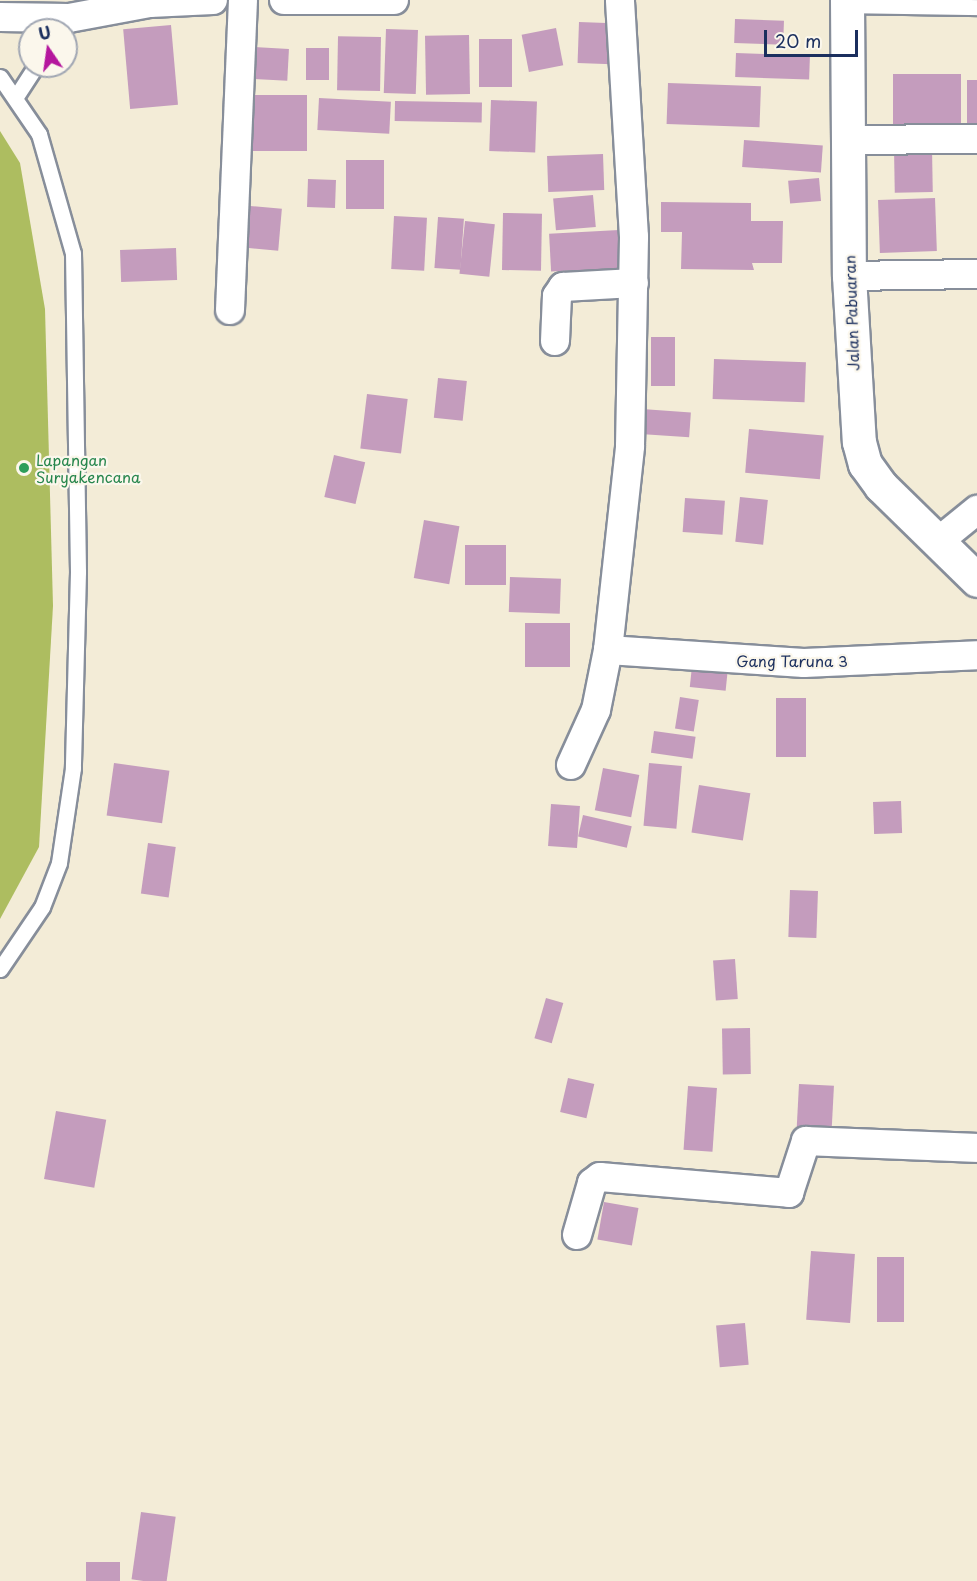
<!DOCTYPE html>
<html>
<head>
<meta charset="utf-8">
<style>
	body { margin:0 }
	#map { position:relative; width:977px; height:1581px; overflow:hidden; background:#f3ecd7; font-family:"Playpen Sans",sans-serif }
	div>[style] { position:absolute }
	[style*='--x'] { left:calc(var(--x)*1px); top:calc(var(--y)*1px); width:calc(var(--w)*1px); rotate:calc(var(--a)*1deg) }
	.green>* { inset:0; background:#adbd60 }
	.building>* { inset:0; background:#c49cbd; transform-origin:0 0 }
	.roads { filter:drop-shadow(2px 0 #878e9a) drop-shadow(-2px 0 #878e9a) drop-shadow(0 2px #878e9a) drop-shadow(0 -2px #878e9a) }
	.lane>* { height:15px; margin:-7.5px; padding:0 7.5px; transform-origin:7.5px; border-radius:7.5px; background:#fff }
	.street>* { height:28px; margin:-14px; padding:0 14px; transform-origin:14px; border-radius:14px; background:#fff }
	.secondary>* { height:33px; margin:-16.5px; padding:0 16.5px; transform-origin:16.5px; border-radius:16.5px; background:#fff }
	.dots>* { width:16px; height:16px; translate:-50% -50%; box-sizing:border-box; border:3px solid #fbf7ec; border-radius:50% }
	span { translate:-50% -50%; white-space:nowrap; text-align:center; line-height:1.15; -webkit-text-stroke:4.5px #fbf7ec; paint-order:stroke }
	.street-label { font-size:15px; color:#1b2f5e }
	.leisure-label { font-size:15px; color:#27864d }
	.left { translate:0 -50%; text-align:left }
	.north { position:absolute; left:18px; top:18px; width:60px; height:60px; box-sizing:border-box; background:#fbf7ec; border:2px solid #a1a7b3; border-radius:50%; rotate:347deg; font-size:16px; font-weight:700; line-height:24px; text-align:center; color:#1b2f5e }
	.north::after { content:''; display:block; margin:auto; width:21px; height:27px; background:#b5179e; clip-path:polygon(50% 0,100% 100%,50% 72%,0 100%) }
	.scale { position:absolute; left:764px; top:30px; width:94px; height:27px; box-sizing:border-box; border:3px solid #1b2f5e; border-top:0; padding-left:8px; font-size:18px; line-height:21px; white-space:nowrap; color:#1b2f5e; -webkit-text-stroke:4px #fbf7ec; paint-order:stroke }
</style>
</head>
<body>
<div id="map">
	<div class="green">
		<div style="clip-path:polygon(0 131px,20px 163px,45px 309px,53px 606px,39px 847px,0 919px)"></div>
	</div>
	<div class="building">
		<div style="left:735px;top:19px;width:49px;height:24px;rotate:2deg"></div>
		<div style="left:579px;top:22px;width:34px;height:41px;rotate:2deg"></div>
		<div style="left:171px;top:25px;width:80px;height:48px;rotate:85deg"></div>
		<div style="left:556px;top:28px;width:38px;height:35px;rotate:79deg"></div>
		<div style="left:386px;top:29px;width:32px;height:64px;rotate:2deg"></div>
		<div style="left:469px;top:35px;width:59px;height:44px;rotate:89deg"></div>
		<div style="left:381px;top:37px;width:54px;height:43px;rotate:91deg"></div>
		<div style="left:479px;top:39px;width:33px;height:48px"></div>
		<div style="left:253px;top:47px;width:36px;height:32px;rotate:3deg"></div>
		<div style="left:306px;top:48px;width:23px;height:32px"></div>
		<div style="left:736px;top:53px;width:74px;height:24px;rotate:2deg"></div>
		<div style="left:893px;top:74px;width:68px;height:54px"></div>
		<div style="left:967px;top:80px;width:10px;height:44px"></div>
		<div style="left:668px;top:83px;width:93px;height:41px;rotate:2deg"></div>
		<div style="left:251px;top:95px;width:56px;height:56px"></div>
		<div style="left:319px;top:98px;width:72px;height:32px;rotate:3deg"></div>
		<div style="left:491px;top:100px;width:46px;height:51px;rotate:2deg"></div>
		<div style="left:395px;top:101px;width:87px;height:20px;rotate:1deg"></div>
		<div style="left:744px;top:140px;width:79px;height:27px;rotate:4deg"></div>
		<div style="left:932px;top:148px;width:44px;height:38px;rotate:89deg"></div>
		<div style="left:603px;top:154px;width:36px;height:56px;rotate:88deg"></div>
		<div style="left:346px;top:160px;width:38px;height:49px"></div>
		<div style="left:819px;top:178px;width:23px;height:31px;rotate:85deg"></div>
		<div style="left:308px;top:179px;width:28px;height:28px;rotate:2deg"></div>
		<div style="left:593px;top:195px;width:32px;height:40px;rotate:85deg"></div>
		<div style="left:935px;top:198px;width:53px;height:57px;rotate:88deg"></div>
		<div style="clip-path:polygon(661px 202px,751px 203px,751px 221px,783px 221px,782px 263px,752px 263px,754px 270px,681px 269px,682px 232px,661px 232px)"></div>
		<div style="left:250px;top:206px;width:32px;height:42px;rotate:5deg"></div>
		<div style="left:503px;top:213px;width:39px;height:57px;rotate:1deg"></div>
		<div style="left:394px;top:216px;width:33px;height:53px;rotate:3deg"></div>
		<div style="left:438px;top:217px;width:26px;height:51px;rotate:4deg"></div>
		<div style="left:465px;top:221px;width:30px;height:53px;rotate:6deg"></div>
		<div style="left:619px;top:230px;width:38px;height:70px;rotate:87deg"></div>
		<div style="left:176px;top:248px;width:32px;height:56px;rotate:88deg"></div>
		<div style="left:651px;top:337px;width:24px;height:49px"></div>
		<div style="left:714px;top:359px;width:92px;height:40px;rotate:2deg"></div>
		<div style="left:438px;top:378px;width:29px;height:40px;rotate:6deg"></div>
		<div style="left:367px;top:394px;width:41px;height:55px;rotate:7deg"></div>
		<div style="left:642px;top:409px;width:49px;height:25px;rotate:4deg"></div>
		<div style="left:749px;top:429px;width:75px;height:44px;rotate:5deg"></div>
		<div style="left:334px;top:455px;width:32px;height:43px;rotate:13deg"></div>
		<div style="left:740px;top:497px;width:28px;height:45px;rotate:6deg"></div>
		<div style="left:685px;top:498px;width:40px;height:34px;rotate:4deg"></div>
		<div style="left:424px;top:520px;width:36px;height:59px;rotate:10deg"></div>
		<div style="left:465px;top:545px;width:41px;height:40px"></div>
		<div style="left:510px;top:577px;width:51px;height:35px;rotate:2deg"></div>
		<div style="left:570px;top:623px;width:44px;height:45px;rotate:90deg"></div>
		<div style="left:692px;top:666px;width:36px;height:21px;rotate:6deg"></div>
		<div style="left:680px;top:697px;width:19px;height:32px;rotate:9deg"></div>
		<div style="left:776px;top:698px;width:30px;height:59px"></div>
		<div style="left:654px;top:731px;width:42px;height:22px;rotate:8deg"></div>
		<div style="left:114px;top:763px;width:56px;height:53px;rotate:8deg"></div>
		<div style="left:649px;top:763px;width:33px;height:63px;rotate:5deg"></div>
		<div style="left:603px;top:768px;width:37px;height:43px;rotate:11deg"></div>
		<div style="left:699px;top:785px;width:52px;height:48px;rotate:9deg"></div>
		<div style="left:901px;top:801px;width:32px;height:28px;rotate:88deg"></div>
		<div style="left:551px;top:804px;width:29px;height:42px;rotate:4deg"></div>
		<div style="left:583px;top:815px;width:50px;height:22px;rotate:13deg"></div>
		<div style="left:148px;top:843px;width:28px;height:51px;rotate:8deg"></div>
		<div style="left:790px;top:890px;width:28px;height:47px;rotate:2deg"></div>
		<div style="left:735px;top:959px;width:40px;height:22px;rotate:86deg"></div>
		<div style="left:546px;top:998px;width:18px;height:42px;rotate:16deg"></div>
		<div style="left:750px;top:1028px;width:46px;height:28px;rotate:89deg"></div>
		<div style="left:568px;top:1078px;width:27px;height:35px;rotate:13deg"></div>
		<div style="left:799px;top:1084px;width:35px;height:45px;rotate:3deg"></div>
		<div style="left:688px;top:1086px;width:29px;height:64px;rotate:4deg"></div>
		<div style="left:56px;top:1111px;width:51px;height:69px;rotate:10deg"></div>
		<div style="left:604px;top:1202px;width:35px;height:38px;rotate:10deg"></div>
		<div style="left:811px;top:1251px;width:44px;height:69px;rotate:4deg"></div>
		<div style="left:877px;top:1257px;width:27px;height:65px"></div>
		<div style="left:745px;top:1323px;width:42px;height:29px;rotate:85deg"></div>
		<div style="left:141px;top:1512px;width:35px;height:68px;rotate:8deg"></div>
		<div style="left:120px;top:1562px;width:19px;height:34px;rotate:90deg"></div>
	</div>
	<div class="roads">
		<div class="lane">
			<div style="--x:847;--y:5;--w:130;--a:0.9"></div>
			<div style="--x:0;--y:77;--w:69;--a:55.6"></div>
			<div style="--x:39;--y:134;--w:124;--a:74.1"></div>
			<div style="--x:73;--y:253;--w:319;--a:89.1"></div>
			<div style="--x:78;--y:572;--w:196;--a:91.5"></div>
			<div style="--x:73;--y:768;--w:96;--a:98.4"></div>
			<div style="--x:59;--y:863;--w:47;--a:111.1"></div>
			<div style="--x:42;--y:907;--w:75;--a:124.1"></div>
			<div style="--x:17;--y:95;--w:35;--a:-57"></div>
		</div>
		<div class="street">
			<div style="--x:284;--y:0;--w:110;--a:0"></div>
			<div style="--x:0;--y:17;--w:69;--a:0.8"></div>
			<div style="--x:69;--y:18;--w:82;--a:-10.5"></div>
			<div style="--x:150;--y:3;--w:63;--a:-2.7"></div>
			<div style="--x:850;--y:140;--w:127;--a:-0.5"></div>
			<div style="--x:849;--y:276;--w:128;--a:-0.9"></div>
			<div style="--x:230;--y:310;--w:310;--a:-87.6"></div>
			<div style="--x:555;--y:341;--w:45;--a:-87.5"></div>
			<div style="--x:557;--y:296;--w:11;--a:-56"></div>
			<div style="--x:563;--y:287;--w:71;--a:-3.2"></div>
			<div style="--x:940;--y:540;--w:48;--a:-39"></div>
			<div style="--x:608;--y:650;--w:196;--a:3.8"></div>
			<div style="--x:804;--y:663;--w:173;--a:-2.6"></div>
			<div style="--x:571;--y:765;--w:60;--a:-65.6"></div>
			<div style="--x:596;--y:710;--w:61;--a:-78.7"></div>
			<div style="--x:608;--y:650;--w:205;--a:-83.8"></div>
			<div style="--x:630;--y:446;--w:209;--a:-88.9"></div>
			<div style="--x:634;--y:237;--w:237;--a:-93.4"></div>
			<div style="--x:577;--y:1235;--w:54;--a:-73.9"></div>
			<div style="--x:592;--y:1183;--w:10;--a:-37"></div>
			<div style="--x:600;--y:1177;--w:190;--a:4.8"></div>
			<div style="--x:789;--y:1193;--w:55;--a:-71.9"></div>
			<div style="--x:806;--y:1141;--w:171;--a:2.3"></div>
		</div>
		<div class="secondary">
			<div style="--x:847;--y:0;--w:276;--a:89.6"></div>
			<div style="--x:849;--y:276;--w:166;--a:86.6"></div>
			<div style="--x:859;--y:442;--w:23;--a:75"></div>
			<div style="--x:865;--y:464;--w:27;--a:54"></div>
			<div style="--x:881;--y:486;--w:134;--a:44.4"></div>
		</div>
	</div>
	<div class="dots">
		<div style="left:24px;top:468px;background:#2e9e5b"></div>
	</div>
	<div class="street-label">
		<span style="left:851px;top:313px;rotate:-92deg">Jalan Pabuaran</span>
		<span style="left:792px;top:661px">Gang Taruna 3</span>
	</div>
	<div class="leisure-label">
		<span class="left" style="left:36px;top:468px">Lapangan<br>Suryakencana</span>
	</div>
	<div class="north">U</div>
	<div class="scale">20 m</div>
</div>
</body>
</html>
